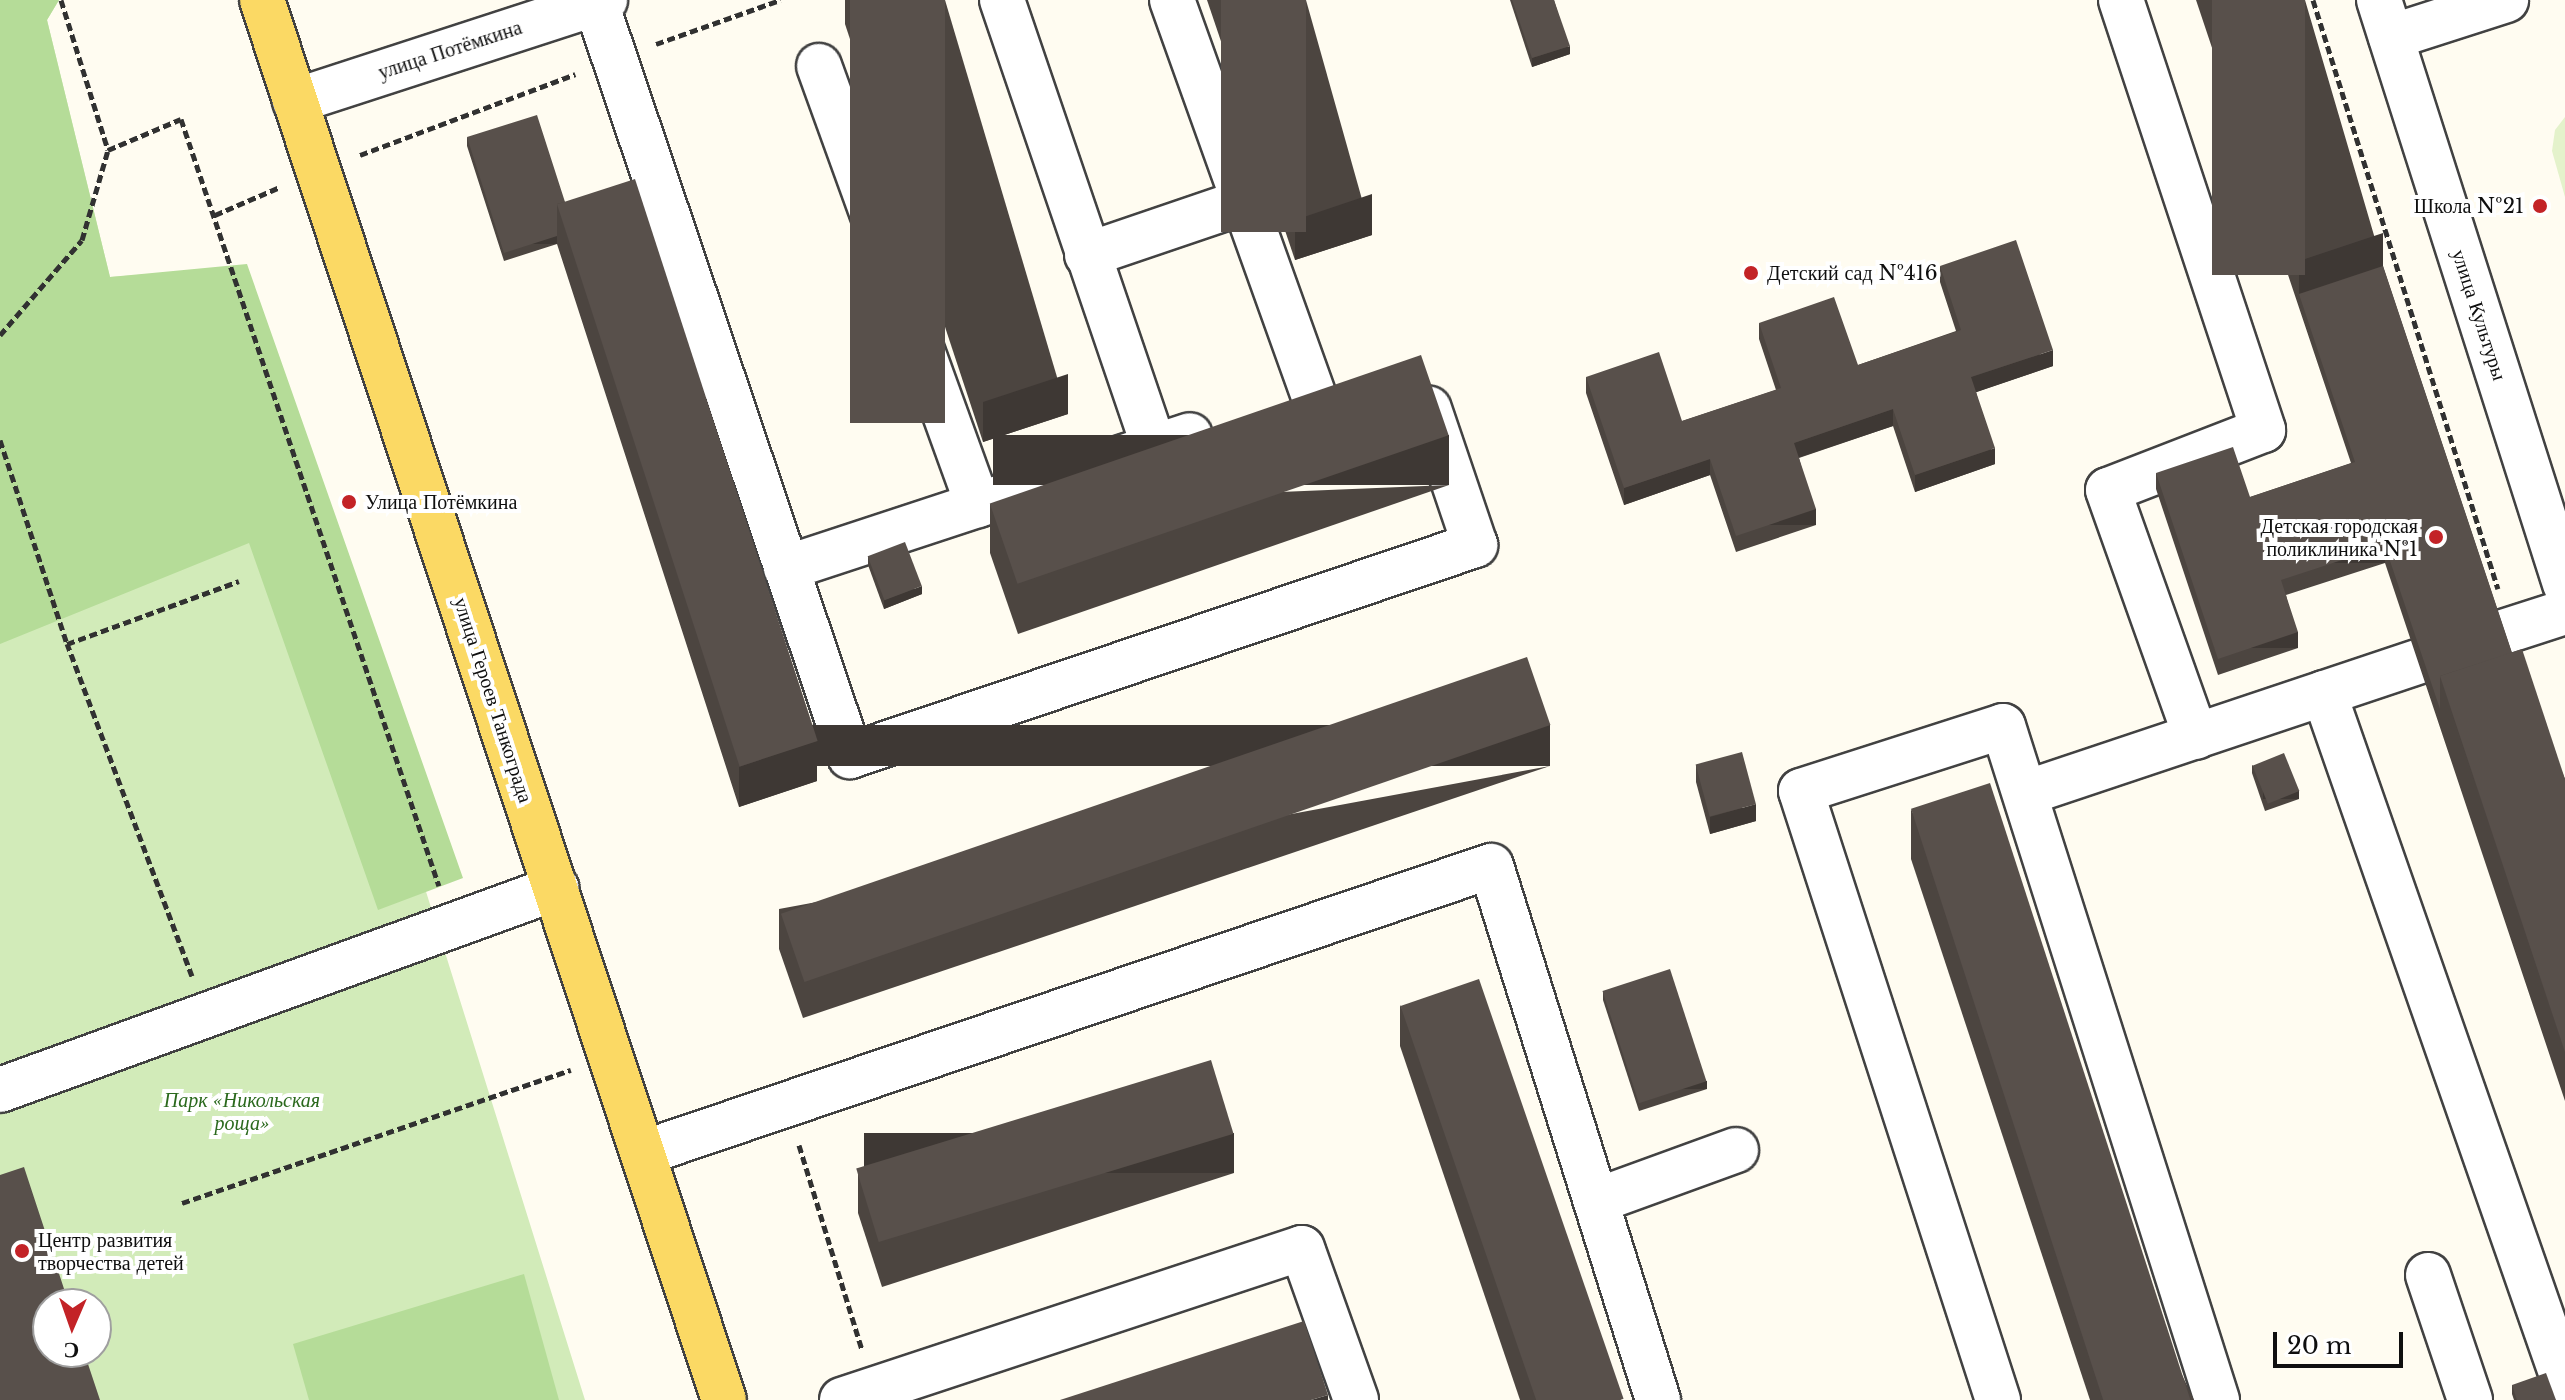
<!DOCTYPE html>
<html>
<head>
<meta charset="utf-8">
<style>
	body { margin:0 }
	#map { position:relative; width:2565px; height:1400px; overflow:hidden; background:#fffcf1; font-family:"Libre Baskerville",serif }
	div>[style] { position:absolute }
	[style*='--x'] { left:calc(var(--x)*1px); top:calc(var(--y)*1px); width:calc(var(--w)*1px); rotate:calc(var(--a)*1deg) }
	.green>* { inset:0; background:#d2ebb9 }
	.forest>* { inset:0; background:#b5dc98 }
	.pitch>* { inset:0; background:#e4f2cb }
	.path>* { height:5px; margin-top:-2.5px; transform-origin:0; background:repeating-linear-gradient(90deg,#313131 0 8px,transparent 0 12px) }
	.roads { filter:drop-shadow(2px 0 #424242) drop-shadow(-2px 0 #424242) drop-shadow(0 2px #424242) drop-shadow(0 -2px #424242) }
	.minor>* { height:44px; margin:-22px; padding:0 22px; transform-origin:22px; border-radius:22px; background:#fff }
	.major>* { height:44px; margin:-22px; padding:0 22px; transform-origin:22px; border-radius:22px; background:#fbd964 }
	.wall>* { inset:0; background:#4c4540 }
	.shaded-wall>* { inset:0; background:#3e3834; transform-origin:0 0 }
	.building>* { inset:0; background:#58504b; transform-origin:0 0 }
	.dots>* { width:22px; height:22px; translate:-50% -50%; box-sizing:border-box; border:4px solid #fff; border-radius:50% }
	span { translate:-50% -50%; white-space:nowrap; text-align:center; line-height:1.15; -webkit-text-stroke:8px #fff; paint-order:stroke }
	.street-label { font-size:20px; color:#0f0f0f }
	.poi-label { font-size:20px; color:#0f0f0f }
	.right { translate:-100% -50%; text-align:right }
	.left { translate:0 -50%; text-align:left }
	.park-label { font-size:20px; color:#2b691d; font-style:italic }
	.north { position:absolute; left:32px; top:1288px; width:80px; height:80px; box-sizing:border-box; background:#fff; border:2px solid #9f9f9f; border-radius:50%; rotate:182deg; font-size:22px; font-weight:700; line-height:32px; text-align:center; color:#0f0f0f }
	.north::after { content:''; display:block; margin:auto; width:28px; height:36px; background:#c32327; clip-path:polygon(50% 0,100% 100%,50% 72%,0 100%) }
	.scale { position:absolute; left:2273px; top:1332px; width:130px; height:36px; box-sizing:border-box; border:4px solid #0f0f0f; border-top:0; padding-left:10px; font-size:24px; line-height:28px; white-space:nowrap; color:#0f0f0f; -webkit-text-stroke:6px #fff; paint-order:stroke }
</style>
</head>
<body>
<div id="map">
	<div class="green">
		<div style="clip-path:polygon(evenodd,0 0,59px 0,47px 20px,110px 277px,231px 268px,585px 1400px,0 1400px,0 0,48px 1304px,96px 1304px,96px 1352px,48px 1352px,48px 1304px)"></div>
	</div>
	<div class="forest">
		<div style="clip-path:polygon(0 0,59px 0,47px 20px,110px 277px,247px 264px,463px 878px,378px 910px,249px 543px,0 644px)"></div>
		<div style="clip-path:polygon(524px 1274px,559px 1400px,309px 1400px,293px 1344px)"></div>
	</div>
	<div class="pitch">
		<div style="clip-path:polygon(2565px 117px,2565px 197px,2552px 151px,2555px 130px)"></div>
	</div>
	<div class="path">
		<div style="--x:61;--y:0;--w:157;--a:72.6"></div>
		<div style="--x:2313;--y:0;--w:617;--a:72.56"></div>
		<div style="--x:656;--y:44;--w:132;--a:-19.5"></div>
		<div style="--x:360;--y:155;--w:230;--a:-20.6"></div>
		<div style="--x:215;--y:215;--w:71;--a:-23.3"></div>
		<div style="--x:0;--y:335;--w:125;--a:-49.2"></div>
		<div style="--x:82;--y:240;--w:94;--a:-73.9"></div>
		<div style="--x:108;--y:150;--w:79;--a:-23"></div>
		<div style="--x:181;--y:119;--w:809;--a:71.41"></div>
		<div style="--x:0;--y:440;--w:215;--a:71.8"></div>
		<div style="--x:192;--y:976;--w:355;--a:-110.6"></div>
		<div style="--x:67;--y:644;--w:183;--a:-20.1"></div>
		<div style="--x:799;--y:1145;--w:214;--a:72.9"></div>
		<div style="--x:182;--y:1203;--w:411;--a:-18.9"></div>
	</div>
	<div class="roads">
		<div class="minor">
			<div style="--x:1002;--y:0;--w:472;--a:71.2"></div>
			<div style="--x:1172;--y:0;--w:418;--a:70.3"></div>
			<div style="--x:2121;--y:0;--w:453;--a:71.7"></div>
			<div style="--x:2263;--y:430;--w:166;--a:158.8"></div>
			<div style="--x:2108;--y:490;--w:262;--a:70.4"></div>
			<div style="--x:2379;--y:0;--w:613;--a:72.33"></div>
			<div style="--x:596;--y:3;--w:795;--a:71.36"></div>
			<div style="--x:850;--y:756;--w:660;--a:-18.65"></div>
			<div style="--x:1475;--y:545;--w:144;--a:-108.7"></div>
			<div style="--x:2391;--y:37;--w:121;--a:-17.8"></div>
			<div style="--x:819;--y:66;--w:467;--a:70.1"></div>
			<div style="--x:295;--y:101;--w:326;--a:-18"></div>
			<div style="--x:1087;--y:255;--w:165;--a:-18.8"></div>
			<div style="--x:786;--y:568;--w:425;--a:-18.2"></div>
			<div style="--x:2500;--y:633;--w:68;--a:-17.9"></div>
			<div style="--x:2324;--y:693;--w:732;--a:70.77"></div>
			<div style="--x:2026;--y:793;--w:413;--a:-18.5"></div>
			<div style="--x:0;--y:1090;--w:592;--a:-19.97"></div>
			<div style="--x:643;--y:1153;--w:895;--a:-18.7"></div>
			<div style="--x:1491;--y:866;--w:560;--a:72.63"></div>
			<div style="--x:1596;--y:1201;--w:149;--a:-20"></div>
			<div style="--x:2428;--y:1275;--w:132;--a:71.4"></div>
			<div style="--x:842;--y:1400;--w:484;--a:-18.3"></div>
			<div style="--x:1302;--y:1248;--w:161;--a:70.4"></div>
			<div style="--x:1998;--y:1400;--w:640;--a:-107.93"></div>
			<div style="--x:1801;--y:791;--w:212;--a:-17.8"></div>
			<div style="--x:2003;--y:726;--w:707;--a:72.38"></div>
		</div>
		<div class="major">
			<div style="--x:262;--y:0;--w:1474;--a:71.74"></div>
		</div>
	</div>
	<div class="wall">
		<div style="clip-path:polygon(845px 0,945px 0,1068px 414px,983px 442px,845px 24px)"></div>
		<div style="clip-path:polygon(1207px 0,1306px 0,1372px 235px,1295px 260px)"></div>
		<div style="clip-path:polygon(1510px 0,1554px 0,1570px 54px,1532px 67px)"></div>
		<div style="clip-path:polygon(2196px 0,2305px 0,2383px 266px,2512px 653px,2565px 779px,2565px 1101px,2385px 563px,2286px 595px,2298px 648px,2218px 675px,2156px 489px,2156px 473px,2250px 497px,2351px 463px)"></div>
		<div style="clip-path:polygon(467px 137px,565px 202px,817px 781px,739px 807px,557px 244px,504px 261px,467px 146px)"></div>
		<div style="clip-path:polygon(1940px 266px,2053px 366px,1976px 392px,1995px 464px,1915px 492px,1893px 426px,1799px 458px,1816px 525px,1736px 552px,1710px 475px,1624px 505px,1586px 393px,1586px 377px,1682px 421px,1776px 390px,1759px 339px,1759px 323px,1858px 365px,1956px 331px,1940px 282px)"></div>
		<div style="clip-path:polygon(1449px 485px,1018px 634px,990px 553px,990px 504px)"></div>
		<div style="clip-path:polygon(868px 556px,922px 594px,884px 609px,868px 565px)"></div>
		<div style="clip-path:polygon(1696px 765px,1756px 821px,1710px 834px,1696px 782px)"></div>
		<div style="clip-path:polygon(2252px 765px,2299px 799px,2265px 811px,2252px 773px)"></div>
		<div style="clip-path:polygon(1550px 766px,803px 1018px,779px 949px,779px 909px)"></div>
		<div style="clip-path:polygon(1911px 809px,2194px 1400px,2090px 1400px,1911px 859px)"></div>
		<div style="clip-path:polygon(1603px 992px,1707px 1089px,1639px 1111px,1603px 1000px)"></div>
		<div style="clip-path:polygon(1400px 1005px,1621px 1400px,1520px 1400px,1400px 1046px)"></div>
		<div style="clip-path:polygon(858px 1173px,1234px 1173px,882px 1287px,858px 1213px)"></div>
		<div style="clip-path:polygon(2512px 1385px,2556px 1400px,2514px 1400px,2512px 1394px)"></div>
	</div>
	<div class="shaded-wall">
		<div style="clip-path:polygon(1570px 46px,1570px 54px,1532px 67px,1532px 58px)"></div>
		<div style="clip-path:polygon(1372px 194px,1372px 235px,1295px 260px,1295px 220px)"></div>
		<div style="clip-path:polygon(2383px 233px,2383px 282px,2299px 294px,2299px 310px,2299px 261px)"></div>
		<div style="left:557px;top:236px;width:8px;height:56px;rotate:90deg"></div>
		<div style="clip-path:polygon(2053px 350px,2053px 366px,1971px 394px,1971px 377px)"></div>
		<div style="clip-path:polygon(1068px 374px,1068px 414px,983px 442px,983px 402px)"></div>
		<div style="clip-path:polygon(1893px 409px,1893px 426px,1794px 459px,1794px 443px)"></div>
		<div style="left:1449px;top:435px;width:50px;height:456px;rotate:90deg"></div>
		<div style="clip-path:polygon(1995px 448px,1995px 464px,1915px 492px,1915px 475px)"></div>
		<div style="clip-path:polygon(1710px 459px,1710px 475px,1624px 505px,1624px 488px)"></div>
		<div style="left:1816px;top:509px;width:16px;height:84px;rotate:90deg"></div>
		<div style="left:2385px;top:546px;width:17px;height:109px;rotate:90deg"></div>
		<div style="clip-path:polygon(922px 586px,922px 594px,884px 609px,884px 600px)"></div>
		<div style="left:2298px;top:632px;width:16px;height:84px;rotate:90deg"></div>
		<div style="left:1550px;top:725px;width:41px;height:789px;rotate:90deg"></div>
		<div style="clip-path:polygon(817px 741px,817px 781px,739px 807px,739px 767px)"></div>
		<div style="left:2299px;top:791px;width:8px;height:36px;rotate:90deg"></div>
		<div style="clip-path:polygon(1756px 804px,1756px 821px,1710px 834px,1710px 817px)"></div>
		<div style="left:1707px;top:1081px;width:8px;height:71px;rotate:90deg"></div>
		<div style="left:1234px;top:1133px;width:40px;height:370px;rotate:90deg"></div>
		<div style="clip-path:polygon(1328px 1395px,1328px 1400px,1311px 1400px)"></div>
	</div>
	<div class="building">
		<div style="left:850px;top:0;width:95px;height:423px"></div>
		<div style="left:1221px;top:0;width:85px;height:232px"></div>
		<div style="clip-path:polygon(1512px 0,1554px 0,1570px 46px,1532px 58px)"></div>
		<div style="left:2212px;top:0;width:93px;height:275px"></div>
		<div style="clip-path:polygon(537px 115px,565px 202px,557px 204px,557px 236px,504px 253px,467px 137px)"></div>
		<div style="left:635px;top:179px;width:591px;height:82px;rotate:72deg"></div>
		<div style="clip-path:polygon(2016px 240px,2053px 350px,1971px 377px,1995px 448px,1915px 475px,1893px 409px,1794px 443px,1816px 509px,1736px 536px,1710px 459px,1624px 488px,1586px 377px,1659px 352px,1682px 421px,1781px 388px,1759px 323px,1834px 297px,1858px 365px,1961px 330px,1940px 266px)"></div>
		<div style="clip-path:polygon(2383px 266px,2512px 653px,2440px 676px,2440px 709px,2385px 546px,2281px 580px,2298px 632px,2218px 659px,2156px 473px,2233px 447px,2250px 497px,2355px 462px,2299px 294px)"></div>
		<div style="left:1421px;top:355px;width:85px;height:456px;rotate:71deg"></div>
		<div style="left:905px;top:542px;width:47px;height:40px;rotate:69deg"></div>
		<div style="clip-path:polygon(2522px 649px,2565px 779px,2565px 1052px,2440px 676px)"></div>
		<div style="left:1527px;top:657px;width:72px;height:789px;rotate:71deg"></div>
		<div style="left:1742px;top:752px;width:54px;height:48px;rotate:75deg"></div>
		<div style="left:2284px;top:753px;width:41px;height:34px;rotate:68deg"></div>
		<div style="left:1990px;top:783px;width:650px;height:83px;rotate:72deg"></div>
		<div style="left:1670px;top:969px;width:118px;height:71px;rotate:72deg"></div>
		<div style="left:1479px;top:979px;width:444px;height:83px;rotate:71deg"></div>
		<div style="left:1211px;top:1060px;width:77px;height:371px;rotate:73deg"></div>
		<div style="clip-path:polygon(24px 1167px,69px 1304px,48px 1304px,48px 1352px,84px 1352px,100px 1400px,0 1400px,0 1175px)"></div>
		<div style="clip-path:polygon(1304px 1321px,1328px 1395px,1311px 1400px,1060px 1400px)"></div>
		<div style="clip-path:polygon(2546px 1373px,2556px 1400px,2517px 1400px,2512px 1385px)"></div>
	</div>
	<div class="dots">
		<div style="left:2540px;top:206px;background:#c32327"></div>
		<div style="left:1751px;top:273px;background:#c32327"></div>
		<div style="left:349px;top:502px;background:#c32327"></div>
		<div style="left:2436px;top:537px;background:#c32327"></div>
		<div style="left:22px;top:1251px;background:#c32327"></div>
	</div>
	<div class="street-label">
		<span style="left:450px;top:50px;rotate:-18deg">улица Потёмкина</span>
		<span style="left:2479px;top:315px;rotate:72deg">улица Культуры</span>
		<span style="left:493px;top:700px;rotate:72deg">улица Героев Танкограда</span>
	</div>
	<div class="poi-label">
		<span class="right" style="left:2524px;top:206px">Школа №21</span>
		<span class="left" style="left:1767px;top:273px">Детский сад №416</span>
		<span class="left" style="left:365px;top:502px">Улица Потёмкина</span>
		<span class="right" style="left:2418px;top:538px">Детская городская<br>поликлиника №1</span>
		<span class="left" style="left:38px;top:1252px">Центр развития<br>творчества детей</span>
	</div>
	<div class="park-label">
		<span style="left:242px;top:1112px">Парк «Никольская<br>роща»</span>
	</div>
	<div class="north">С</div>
	<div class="scale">20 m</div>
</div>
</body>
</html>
